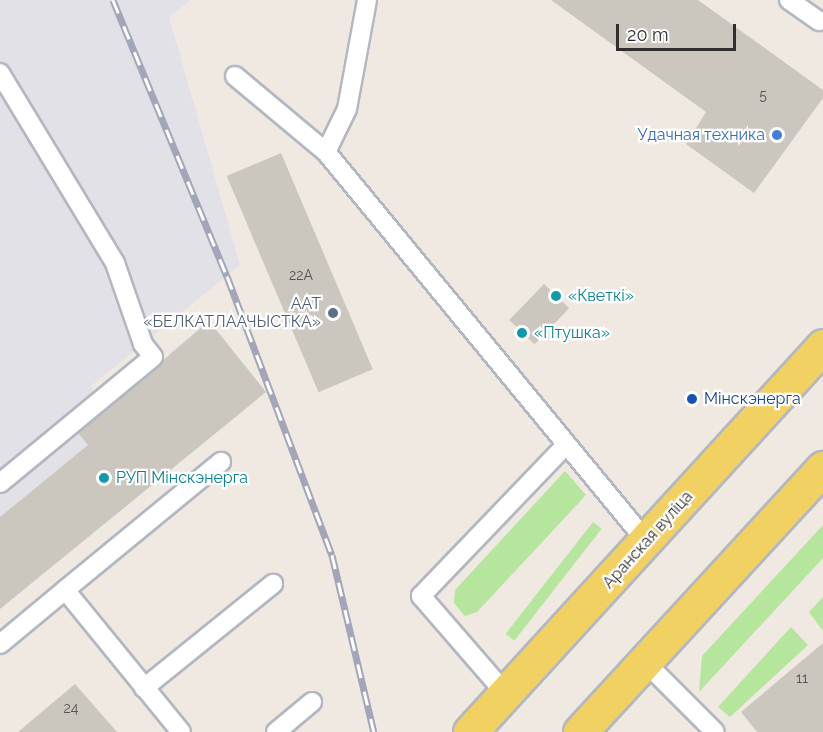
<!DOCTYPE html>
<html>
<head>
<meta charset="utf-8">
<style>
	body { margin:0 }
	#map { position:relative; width:823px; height:732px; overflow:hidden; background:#efe9e1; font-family:Raleway,sans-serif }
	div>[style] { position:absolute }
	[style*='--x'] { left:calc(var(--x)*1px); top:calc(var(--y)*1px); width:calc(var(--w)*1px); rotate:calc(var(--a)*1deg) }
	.industrial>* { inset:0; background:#e3e1e8 }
	.green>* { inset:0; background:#b6e59e; transform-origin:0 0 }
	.building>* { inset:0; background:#cbc7bf; transform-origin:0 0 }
	.roads { filter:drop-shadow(2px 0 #b4b7c1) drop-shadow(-2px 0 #b4b7c1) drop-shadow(0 2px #b4b7c1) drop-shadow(0 -2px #b4b7c1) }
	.service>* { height:18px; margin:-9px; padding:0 9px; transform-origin:9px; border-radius:9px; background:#fff }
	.primary>* { height:33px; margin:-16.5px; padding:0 16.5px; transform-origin:16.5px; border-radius:16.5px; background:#f2d163 }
	.rail>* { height:7px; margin-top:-3.5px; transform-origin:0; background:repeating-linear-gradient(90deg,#fff 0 14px,#a3a6b8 0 28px); box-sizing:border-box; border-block:2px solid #a3a6b8 }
	.dots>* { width:16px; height:16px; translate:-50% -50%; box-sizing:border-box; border:3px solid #fff; border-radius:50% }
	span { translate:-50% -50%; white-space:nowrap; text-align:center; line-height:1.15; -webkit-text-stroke:4.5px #fff; paint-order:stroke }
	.number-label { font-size:14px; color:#555452 }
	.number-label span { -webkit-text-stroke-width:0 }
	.shop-label { font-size:16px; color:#366cbe }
	.right { translate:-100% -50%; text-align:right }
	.culture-label { font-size:16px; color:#0d838f }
	.left { translate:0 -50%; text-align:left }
	.service-label { font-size:16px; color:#4e5e75 }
	.transit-label { font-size:16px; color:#164399 }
	.street-label { font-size:16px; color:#2e2e2e }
	.scale { position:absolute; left:616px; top:24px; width:120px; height:27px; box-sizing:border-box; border:3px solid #2e2e2e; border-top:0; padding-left:8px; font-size:18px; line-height:21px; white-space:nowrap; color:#2e2e2e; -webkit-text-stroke:4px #fff; paint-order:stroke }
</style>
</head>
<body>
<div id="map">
	<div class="industrial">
		<div style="clip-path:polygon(0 0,191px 0,169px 17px,240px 265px,91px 386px,108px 407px,150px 372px,192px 383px,168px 354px,209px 321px,266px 392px,0 609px)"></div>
	</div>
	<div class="green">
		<div style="clip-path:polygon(565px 471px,586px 495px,477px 612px,465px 616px,454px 603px,455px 590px)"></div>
		<div style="left:593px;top:522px;width:11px;height:142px;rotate:38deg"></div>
		<div style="clip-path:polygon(823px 525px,823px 558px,699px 692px,702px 656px)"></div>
		<div style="clip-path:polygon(823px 597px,823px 631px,809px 612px)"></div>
		<div style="clip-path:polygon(791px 627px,808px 645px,730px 717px,718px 707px)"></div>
	</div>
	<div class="building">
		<div style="clip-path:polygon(551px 0,698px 0,823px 90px,823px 98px,754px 193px,686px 144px,706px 112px)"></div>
		<div style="left:281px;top:153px;width:235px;height:59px;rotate:67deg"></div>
		<div style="left:544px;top:284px;width:35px;height:50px;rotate:44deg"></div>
		<div style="clip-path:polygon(209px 321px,266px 392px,0 609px,0 517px,88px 445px,78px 433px)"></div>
		<div style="clip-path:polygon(823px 643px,823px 732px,757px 732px,741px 712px)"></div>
		<div style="clip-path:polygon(75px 684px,117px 732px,18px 732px)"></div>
	</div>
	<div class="roads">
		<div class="service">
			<div style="--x:789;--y:0;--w:37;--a:35"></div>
			<div style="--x:0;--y:73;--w:222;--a:58.8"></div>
			<div style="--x:115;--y:263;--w:86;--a:70.9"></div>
			<div style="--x:143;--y:344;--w:16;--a:52"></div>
			<div style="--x:153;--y:357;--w:198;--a:140.5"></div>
			<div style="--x:235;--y:76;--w:119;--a:39.9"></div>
			<div style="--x:326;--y:152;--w:505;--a:50.54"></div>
			<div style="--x:326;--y:152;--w:48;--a:-64"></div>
			<div style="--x:347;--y:109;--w:111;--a:-79.6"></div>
			<div style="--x:0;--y:644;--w:85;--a:-39.7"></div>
			<div style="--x:644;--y:661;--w:100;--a:45"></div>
			<div style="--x:144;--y:688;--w:166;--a:-38.9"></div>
			<div style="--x:506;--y:694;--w:130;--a:-130.9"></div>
			<div style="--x:421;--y:596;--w:208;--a:-46.2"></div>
			<div style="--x:181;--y:732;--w:183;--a:-129.2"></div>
			<div style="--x:65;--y:590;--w:202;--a:-39.4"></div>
			<div style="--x:276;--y:732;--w:47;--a:-39.8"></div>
		</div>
		<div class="primary">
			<div style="--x:470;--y:732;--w:523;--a:-47.56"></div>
			<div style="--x:580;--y:732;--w:359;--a:-47.4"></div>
		</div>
	</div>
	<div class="rail">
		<div style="--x:113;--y:0;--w:299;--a:67.6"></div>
		<div style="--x:227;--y:276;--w:298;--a:69.4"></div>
		<div style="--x:332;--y:555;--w:182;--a:76.7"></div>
	</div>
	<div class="dots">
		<div style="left:777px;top:135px;background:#3f7fe0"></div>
		<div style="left:556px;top:296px;background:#0f9aa8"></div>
		<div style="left:333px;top:313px;background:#5c6f8a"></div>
		<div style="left:522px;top:333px;background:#0f9aa8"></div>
		<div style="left:692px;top:399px;background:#1a4fb4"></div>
		<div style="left:104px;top:478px;background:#0f9aa8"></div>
	</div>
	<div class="number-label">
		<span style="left:763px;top:95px">5</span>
		<span style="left:301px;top:275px">22А</span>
		<span style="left:802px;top:678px">11</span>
		<span style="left:71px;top:708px">24</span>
	</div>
	<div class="shop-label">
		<span class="right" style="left:765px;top:135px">Удачная техника</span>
	</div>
	<div class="culture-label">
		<span class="left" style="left:568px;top:296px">«Кветкі»</span>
		<span class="left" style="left:534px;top:333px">«Птушка»</span>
		<span class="left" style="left:116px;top:478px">РУП Мінскэнерга</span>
	</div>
	<div class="service-label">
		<span class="right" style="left:321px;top:313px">ААТ<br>«БЕЛКАТЛААЧЫСТКА»</span>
	</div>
	<div class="transit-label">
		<span class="left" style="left:704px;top:399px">Мінскэнерга</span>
	</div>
	<div class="street-label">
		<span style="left:648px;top:540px;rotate:-48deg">Аранская вуліца</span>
	</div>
	<div class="scale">20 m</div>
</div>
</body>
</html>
